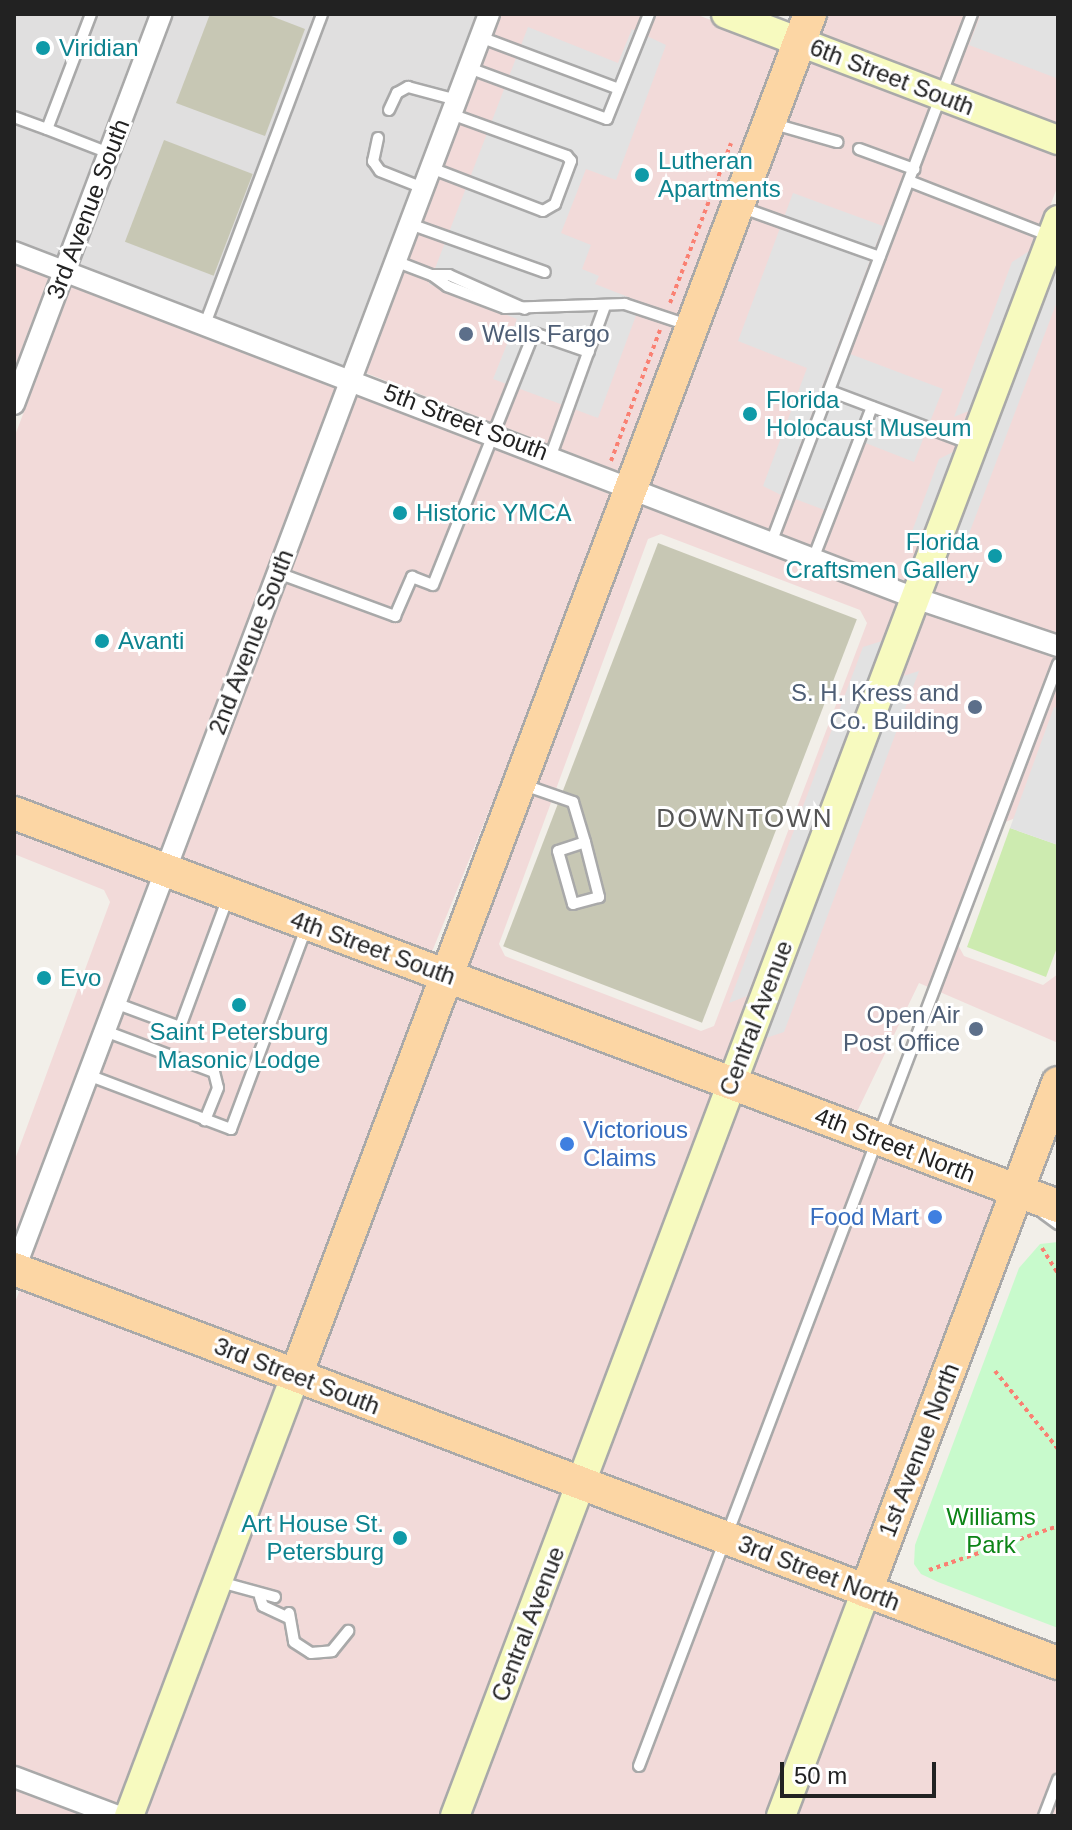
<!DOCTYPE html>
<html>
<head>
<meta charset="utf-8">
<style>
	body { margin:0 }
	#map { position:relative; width:1072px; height:1830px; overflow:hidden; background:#f2efe9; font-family:Arial,sans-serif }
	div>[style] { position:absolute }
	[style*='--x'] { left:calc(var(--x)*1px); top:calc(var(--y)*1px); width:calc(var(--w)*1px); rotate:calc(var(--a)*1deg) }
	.residential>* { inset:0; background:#e0dfdf }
	.commercial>* { inset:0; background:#f2dad9; transform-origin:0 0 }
	.construction>* { inset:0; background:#c7c7b4; transform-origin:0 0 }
	.grass>* { inset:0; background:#cdebb0 }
	.park>* { inset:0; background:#c8facc }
	.parking>* { inset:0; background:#e2e2e2 }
	.path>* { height:4px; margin-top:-2px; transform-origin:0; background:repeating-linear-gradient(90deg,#fa8072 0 4px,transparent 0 8px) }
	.roads { filter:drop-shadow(2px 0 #a9a9a9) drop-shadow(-2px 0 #a9a9a9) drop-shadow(0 2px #a9a9a9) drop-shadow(0 -2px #a9a9a9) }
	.lane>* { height:10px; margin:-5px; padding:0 5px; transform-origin:5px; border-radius:5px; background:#fff }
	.street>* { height:20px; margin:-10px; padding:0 10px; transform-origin:10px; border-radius:10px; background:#fff }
	.secondary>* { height:28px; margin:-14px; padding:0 14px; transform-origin:14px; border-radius:14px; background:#f7fabf }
	.primary>* { height:32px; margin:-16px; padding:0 16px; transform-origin:16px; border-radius:16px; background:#fcd6a4 }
	.dots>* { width:22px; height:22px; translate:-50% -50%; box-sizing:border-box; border:4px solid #fff; border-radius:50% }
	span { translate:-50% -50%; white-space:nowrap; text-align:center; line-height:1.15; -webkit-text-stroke:6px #fff; paint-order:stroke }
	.culture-label { font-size:24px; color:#0d838f }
	.left { translate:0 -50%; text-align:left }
	.right { translate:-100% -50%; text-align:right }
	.street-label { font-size:24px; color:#222 }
	.service-label { font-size:24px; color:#4e5e75 }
	.shop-label { font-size:24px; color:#366cbe }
	.park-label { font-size:24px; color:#0c8416 }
	.neighbourhood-label { font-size:26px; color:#555; letter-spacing:2px }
	.frame { position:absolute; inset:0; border:16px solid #222; pointer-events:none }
	.scale { position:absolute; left:780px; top:1762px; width:156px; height:36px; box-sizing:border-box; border:4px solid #222; border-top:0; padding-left:10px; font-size:24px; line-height:28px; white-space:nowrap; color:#222; -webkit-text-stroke:6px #fff; paint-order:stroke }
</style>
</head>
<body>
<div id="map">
	<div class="residential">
		<div style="clip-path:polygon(14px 14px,148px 14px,57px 256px,14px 240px)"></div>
		<div style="clip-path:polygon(174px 14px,476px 14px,343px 365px,79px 265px)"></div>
	</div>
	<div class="commercial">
		<div style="clip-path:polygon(502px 14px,695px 14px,784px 48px,625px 474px,366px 373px)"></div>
		<div style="clip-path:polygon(823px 14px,1058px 14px,1058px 128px,815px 36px)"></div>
		<div style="clip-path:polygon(807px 56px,1058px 151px,1058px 185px,908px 584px,647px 485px)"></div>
		<div style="clip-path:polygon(1058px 253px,1058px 635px,931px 591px)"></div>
		<div style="clip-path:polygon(14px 263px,49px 276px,14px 369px)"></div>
		<div style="clip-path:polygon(72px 285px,336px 385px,158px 856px,14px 801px,14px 438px)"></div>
		<div style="left:359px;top:393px;width:277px;height:505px;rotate:22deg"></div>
		<div style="clip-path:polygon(evenodd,639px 505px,900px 604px,724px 1069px,465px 971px,639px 505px,661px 534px,860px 610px,867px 623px,714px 1026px,701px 1031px,505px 956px,499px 944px,648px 539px,661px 534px)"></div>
		<div style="clip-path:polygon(923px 611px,1058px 658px,1058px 836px,1013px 819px,1000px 824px,957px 943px,964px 956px,1043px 985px,1058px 974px,1058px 1043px,919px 983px,854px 1118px,747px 1077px)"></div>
		<div style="clip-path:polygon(14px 824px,150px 876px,14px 1237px,14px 1162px,110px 902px,104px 890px,14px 854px)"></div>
		<div style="left:173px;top:885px;width:280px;height:404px;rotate:21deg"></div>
		<div style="left:458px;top:991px;width:277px;height:407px;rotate:21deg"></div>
		<div style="left:739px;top:1097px;width:277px;height:406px;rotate:21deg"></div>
		<div style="clip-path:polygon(22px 1284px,281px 1381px,120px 1806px,14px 1765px,14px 1305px)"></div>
		<div style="clip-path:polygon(303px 1390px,566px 1489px,442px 1816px,148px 1816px,143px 1814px)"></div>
		<div style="clip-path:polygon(588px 1498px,850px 1597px,768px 1816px,468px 1816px)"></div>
		<div style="clip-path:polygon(872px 1609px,1058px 1675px,1058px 1816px,794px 1816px)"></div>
		<div style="clip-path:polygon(14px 1788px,87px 1816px,14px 1816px)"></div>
	</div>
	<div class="construction">
		<div style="clip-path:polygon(210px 14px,266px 14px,305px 29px,265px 136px,176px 103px)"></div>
		<div style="left:164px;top:140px;width:95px;height:109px;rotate:21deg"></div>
		<div style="left:658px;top:543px;width:213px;height:432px;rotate:21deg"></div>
	</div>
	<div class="grass">
		<div style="clip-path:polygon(1010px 828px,1058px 845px,1058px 945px,1046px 977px,967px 947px)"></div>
	</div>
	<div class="park">
		<div style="clip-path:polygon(1058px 1242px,1058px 1628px,938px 1582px,921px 1574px,914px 1564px,915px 1545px,1019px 1268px,1040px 1244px)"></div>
	</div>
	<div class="parking">
		<div style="clip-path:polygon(981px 14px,1058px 14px,1056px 78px,969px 45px)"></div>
		<div style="clip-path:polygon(528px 27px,618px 63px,632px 29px,666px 45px,616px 180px,586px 169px,561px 233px,591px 245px,582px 269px,599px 276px,595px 284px,641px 302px,598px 418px,493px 379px,517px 319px,429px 284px)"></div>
		<div style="clip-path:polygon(793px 193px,883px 226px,781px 495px,763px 486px,807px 368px,738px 341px)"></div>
		<div style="clip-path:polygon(1036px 247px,976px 408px,954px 417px,1012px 262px)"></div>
		<div style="clip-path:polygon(1058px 254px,1058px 299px,967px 539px,948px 546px)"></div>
		<div style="clip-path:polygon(845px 352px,943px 389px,914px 462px,863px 442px,835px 514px,790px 497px)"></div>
		<div style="clip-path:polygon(961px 448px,931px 526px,911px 534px,939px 459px)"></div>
		<div style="clip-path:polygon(882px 641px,747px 996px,729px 1003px,863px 647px)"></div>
		<div style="clip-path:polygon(919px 671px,784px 1032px,763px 1039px,900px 677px)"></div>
		<div style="clip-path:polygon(1054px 707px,1058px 708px,1058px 845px,1010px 828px)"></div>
	</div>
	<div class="path">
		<div style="--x:670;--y:303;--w:171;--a:-69.1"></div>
		<div style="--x:611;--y:461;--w:140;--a:-69.5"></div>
		<div style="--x:1042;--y:1248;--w:31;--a:58"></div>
		<div style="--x:995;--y:1371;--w:100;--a:51.1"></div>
		<div style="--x:929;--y:1570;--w:136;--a:-18.8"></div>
	</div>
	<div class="roads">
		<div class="lane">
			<div style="--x:91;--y:14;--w:123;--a:110.9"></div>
			<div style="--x:47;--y:129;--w:66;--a:21.2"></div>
			<div style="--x:480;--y:37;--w:148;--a:20.5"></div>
			<div style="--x:469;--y:68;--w:147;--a:20.3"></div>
			<div style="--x:607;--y:119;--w:113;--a:-68.2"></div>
			<div style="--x:389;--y:110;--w:19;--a:-65"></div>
			<div style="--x:397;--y:93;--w:13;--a:-29"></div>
			<div style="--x:408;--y:87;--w:51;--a:14.9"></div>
			<div style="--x:14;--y:117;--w:35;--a:20"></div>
			<div style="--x:774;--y:124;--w:66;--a:15.9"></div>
			<div style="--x:378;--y:138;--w:24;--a:102"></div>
			<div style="--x:373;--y:161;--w:12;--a:55"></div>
			<div style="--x:380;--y:171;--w:46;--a:21.6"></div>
			<div style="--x:859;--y:149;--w:59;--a:20"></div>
			<div style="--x:431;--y:168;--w:120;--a:21"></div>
			<div style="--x:543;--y:211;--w:14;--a:-30"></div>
			<div style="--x:555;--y:204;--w:46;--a:-69.6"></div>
			<div style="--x:571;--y:161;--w:6;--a:-129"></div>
			<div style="--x:567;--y:156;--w:123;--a:-160.1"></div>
			<div style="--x:909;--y:181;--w:151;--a:21.3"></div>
			<div style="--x:743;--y:208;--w:145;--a:19.7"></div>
			<div style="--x:410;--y:224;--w:143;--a:19.6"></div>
			<div style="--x:395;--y:261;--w:40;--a:21"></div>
			<div style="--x:432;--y:275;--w:17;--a:0"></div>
			<div style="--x:449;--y:275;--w:83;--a:24.1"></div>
			<div style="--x:432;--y:275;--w:19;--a:36"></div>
			<div style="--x:447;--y:286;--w:62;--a:20.8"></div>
			<div style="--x:505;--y:308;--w:120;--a:-1.9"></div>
			<div style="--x:625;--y:304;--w:66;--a:18.4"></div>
			<div style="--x:205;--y:324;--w:331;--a:-69.3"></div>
			<div style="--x:830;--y:391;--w:151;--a:20.6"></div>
			<div style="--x:551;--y:455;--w:158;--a:-70.1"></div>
			<div style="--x:771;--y:543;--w:566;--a:-69.2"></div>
			<div style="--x:813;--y:559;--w:163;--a:-68.8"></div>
			<div style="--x:278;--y:573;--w:125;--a:20.2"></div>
			<div style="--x:395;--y:616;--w:43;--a:-66.4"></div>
			<div style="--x:412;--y:577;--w:22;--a:21"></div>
			<div style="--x:433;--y:585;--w:271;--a:-68.2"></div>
			<div style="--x:534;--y:333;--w:58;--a:19.1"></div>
			<div style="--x:524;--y:785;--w:52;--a:19.1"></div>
			<div style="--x:573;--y:802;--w:42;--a:73.3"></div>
			<div style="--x:585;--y:842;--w:57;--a:75.7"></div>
			<div style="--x:599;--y:897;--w:27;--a:165"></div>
			<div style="--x:573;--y:904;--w:55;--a:-105.8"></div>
			<div style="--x:558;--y:851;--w:28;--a:-18"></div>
			<div style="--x:115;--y:1003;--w:69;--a:20.3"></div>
			<div style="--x:180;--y:1027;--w:139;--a:-69.7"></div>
			<div style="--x:105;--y:1031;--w:116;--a:20.6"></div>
			<div style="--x:214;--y:1072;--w:16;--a:76"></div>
			<div style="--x:218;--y:1088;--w:35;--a:112"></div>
			<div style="--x:88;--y:1075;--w:153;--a:20.7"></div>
			<div style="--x:231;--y:1129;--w:217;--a:-69.5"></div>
			<div style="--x:1043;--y:1213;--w:19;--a:36"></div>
			<div style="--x:220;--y:1582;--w:57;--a:15.3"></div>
			<div style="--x:260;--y:1597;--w:9;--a:72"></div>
			<div style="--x:263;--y:1606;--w:29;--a:25"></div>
			<div style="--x:289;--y:1613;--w:29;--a:80"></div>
			<div style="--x:294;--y:1642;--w:20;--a:33"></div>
			<div style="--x:311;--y:1653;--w:21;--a:-5"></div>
			<div style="--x:332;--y:1651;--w:26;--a:-51"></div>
			<div style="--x:639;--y:1766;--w:1179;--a:-69.18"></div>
			<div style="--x:1044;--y:1816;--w:39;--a:-69"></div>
		</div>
		<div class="street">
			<div style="--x:14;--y:252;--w:965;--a:21.01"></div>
			<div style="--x:915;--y:598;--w:151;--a:18.6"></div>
			<div style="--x:14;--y:404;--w:417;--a:-69.3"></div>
			<div style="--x:14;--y:1271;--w:1344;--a:-69.3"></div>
			<div style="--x:14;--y:1777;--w:111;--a:20.6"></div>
		</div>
		<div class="secondary">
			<div style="--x:726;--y:14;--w:355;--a:20.8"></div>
			<div style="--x:129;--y:1816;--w:472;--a:-69.3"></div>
			<div style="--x:455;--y:1816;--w:1706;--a:-69.3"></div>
			<div style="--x:781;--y:1816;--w:241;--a:-69.3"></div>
		</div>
		<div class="primary">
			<div style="--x:14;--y:813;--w:1116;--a:20.63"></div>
			<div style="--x:14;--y:1269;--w:1116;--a:20.68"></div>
			<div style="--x:296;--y:1375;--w:1455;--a:-69.31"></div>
			<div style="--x:866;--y:1591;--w:543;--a:-69.3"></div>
		</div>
	</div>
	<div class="dots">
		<div style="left:43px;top:48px;background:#0f9aa8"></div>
		<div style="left:642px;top:175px;background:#0f9aa8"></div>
		<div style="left:466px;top:334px;background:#5c6f8a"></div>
		<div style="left:750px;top:414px;background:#0f9aa8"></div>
		<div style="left:400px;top:513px;background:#0f9aa8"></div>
		<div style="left:995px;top:556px;background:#0f9aa8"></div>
		<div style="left:102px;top:641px;background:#0f9aa8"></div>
		<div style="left:975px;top:707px;background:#5c6f8a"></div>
		<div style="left:44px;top:978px;background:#0f9aa8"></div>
		<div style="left:239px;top:1005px;background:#0f9aa8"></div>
		<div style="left:976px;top:1029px;background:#5c6f8a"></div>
		<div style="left:567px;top:1144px;background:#3f7fe0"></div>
		<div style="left:935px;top:1217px;background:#3f7fe0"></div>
		<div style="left:400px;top:1538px;background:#0f9aa8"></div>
	</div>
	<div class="culture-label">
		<span class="left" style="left:59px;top:48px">Viridian</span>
		<span class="left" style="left:658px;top:175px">Lutheran<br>Apartments</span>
		<span class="left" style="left:766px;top:414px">Florida<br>Holocaust Museum</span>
		<span class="left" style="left:416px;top:513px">Historic YMCA</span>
		<span class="right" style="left:979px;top:556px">Florida<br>Craftsmen Gallery</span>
		<span class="left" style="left:118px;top:641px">Avanti</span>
		<span class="left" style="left:60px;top:978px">Evo</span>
		<span style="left:239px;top:1046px">Saint Petersburg<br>Masonic Lodge</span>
		<span class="right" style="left:384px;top:1538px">Art House St.<br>Petersburg</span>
	</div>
	<div class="street-label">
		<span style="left:892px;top:77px;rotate:21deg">6th Street South</span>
		<span style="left:88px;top:209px;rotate:-69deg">3rd Avenue South</span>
		<span style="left:466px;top:422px;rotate:21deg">5th Street South</span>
		<span style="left:251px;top:642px;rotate:-69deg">2nd Avenue South</span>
		<span style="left:373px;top:948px;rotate:20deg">4th Street South</span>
		<span style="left:756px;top:1018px;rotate:-69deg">Central Avenue</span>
		<span style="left:895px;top:1145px;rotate:21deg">4th Street North</span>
		<span style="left:297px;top:1376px;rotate:21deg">3rd Street South</span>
		<span style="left:919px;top:1450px;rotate:-69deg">1st Avenue North</span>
		<span style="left:819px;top:1573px;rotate:21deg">3rd Street North</span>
		<span style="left:528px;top:1624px;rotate:-69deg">Central Avenue</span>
	</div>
	<div class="service-label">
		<span class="left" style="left:482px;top:334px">Wells Fargo</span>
		<span class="right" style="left:959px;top:707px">S. H. Kress and<br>Co. Building</span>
		<span class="right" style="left:960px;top:1029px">Open Air<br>Post Office</span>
	</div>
	<div class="shop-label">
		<span class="left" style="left:583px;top:1144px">Victorious<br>Claims</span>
		<span class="right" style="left:919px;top:1217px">Food Mart</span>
	</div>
	<div class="park-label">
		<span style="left:991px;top:1531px">Williams<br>Park</span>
	</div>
	<div class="neighbourhood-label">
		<span style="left:745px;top:819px">DOWNTOWN</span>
	</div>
	<div class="frame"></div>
	<div class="scale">50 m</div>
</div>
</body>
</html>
